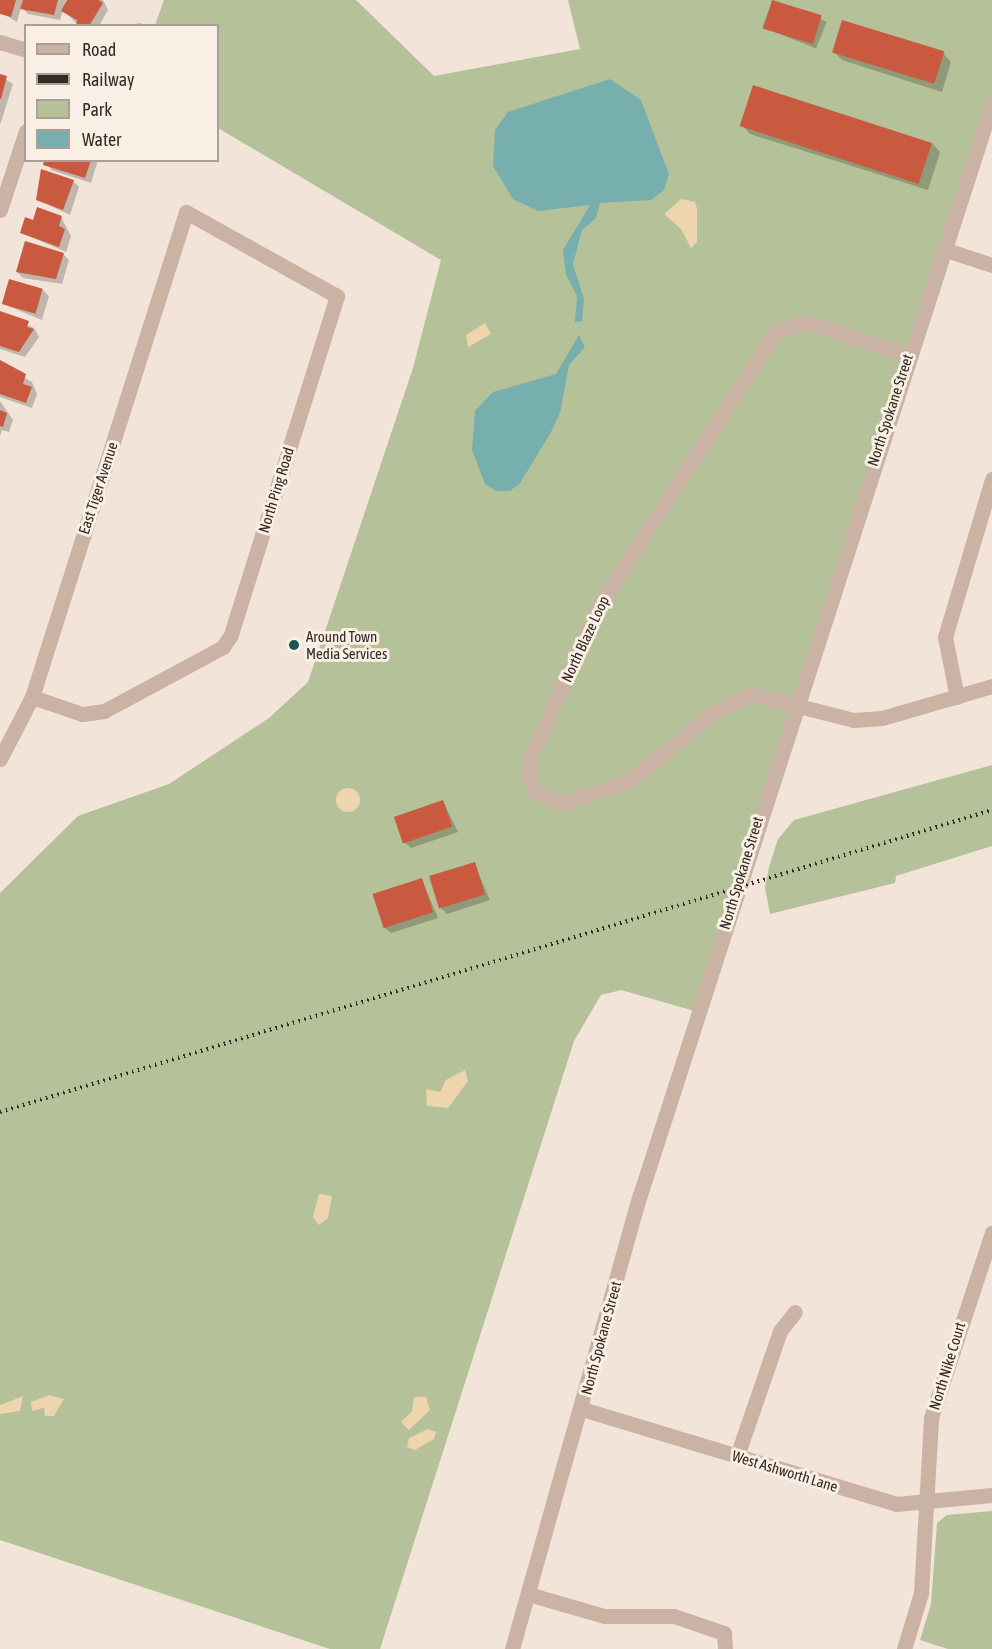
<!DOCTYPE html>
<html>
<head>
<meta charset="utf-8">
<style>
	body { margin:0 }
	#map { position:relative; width:992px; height:1649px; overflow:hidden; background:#f2e4d8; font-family:"Asap Condensed",sans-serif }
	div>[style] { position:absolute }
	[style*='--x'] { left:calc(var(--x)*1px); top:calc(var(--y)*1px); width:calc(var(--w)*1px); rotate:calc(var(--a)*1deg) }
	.green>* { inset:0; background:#b5c198 }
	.sand>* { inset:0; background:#eed5ad }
	.round { border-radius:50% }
	.water>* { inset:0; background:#77afaf }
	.shadow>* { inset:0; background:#0003; transform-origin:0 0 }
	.building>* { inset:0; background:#c9593f; transform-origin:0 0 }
	.minor>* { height:15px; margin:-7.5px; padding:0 7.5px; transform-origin:7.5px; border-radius:7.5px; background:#cab3a4 }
	.rail>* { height:4px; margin-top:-2px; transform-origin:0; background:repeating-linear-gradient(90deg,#352a26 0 1.5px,transparent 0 6px) }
	.dots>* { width:16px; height:16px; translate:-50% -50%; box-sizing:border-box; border:3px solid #f9efe4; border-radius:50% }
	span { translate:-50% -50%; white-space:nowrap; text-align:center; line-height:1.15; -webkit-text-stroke:6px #f9efe4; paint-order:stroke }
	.street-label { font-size:15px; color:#352a26 }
	.poi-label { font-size:15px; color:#352a26 }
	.left { translate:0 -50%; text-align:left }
	.legend { position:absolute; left:24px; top:24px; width:195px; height:138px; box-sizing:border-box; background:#f9efe4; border:2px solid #aba098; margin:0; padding:8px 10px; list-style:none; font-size:18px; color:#352a26 }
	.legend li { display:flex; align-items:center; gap:12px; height:30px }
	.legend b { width:30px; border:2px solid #aba098 }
</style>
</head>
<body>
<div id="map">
	<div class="green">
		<div style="clip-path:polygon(164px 0,356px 0,434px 76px,580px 49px,568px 0,992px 0,992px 103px,698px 1012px,621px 990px,601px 995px,574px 1041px,380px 1649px,330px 1649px,0 1540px,0 893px,78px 816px,169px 784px,269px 718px,308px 682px,413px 368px,441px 260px,218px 128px,218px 26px,155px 25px)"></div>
		<div style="clip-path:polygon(992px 765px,992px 846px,896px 876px,895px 883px,770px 914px,765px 888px,769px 867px,778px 839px,794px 820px)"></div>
		<div style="clip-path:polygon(992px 1511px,992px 1649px,948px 1649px,920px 1640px,931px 1604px,937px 1523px,947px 1515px)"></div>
	</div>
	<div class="sand">
		<div style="clip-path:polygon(681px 199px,695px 202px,697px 208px,697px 242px,691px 248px,681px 229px,664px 214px)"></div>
		<div style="clip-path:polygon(485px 323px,491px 334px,468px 347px,466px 335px)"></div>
		<div class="round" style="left:336px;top:788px;width:24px;height:24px"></div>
		<div style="clip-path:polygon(465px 1070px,468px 1081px,448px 1108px,427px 1106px,426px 1089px,440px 1092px,446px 1080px)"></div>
		<div style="clip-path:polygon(319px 1194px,332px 1196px,328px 1218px,319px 1225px,313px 1217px)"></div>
		<div style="clip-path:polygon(49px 1395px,64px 1399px,54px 1416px,45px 1416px,44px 1408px,32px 1411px,31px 1402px)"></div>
		<div style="clip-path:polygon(23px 1396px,20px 1411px,0 1414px,0 1405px)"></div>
		<div style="clip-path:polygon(414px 1397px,426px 1397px,430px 1410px,409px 1430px,401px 1422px,412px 1411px)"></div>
		<div style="clip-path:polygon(428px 1429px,436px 1432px,434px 1439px,415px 1450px,407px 1447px,409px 1438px)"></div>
	</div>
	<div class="water">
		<div style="clip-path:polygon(610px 79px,641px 100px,669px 174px,664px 190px,651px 200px,600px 203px,596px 218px,582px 230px,573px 264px,584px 299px,582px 321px,575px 322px,577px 296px,566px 275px,563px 250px,590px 205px,538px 211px,513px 199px,493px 166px,495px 130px,508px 112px)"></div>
		<div style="clip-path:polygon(579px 335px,585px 347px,569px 365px,560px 413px,550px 434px,520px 483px,510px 491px,497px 491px,485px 484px,472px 450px,475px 411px,493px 392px,556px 374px)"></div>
	</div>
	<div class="shadow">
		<div style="clip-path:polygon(0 0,66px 0,64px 7px,69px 0,103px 0,108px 10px,99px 26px,79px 26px,63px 10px,60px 20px,28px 14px,21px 7px,17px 22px,0 12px)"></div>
		<div style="left:773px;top:0;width:58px;height:29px;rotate:22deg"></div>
		<div style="clip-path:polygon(140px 23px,143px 26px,125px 26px)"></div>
		<div style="clip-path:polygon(834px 52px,943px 53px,951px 62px,942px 92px,842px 60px)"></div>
		<div style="clip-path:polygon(0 76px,13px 84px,0 125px)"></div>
		<div style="clip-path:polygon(742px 125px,932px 143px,940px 152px,928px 190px,750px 134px)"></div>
		<div style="clip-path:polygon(47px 160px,98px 160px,91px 183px,51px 170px)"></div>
		<div style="clip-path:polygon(73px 181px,79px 187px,70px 215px,38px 200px)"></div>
		<div style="clip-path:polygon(61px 217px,71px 236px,66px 252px,22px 233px,34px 222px)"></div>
		<div style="clip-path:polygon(63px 254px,69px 260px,62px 284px,23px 278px,17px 272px)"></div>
		<div style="clip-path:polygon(43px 290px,49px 296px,42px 320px,3px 304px)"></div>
		<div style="clip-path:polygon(0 313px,34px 328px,39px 337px,25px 357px,0 349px)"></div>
		<div style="clip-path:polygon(0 364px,32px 382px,37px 394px,32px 408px,0 397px)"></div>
		<div style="clip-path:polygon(0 401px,13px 420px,9px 432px,2px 430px,0 436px)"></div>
		<div style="clip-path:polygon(443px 801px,458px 832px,411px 848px,404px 842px)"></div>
		<div style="clip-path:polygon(474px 863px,490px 900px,447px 914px,441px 908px)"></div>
		<div style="clip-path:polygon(422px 880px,438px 918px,391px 933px,384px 927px)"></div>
	</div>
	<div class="building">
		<div style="clip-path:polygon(0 0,16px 0,11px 17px,0 14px)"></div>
		<div style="clip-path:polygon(23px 0,58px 0,54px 15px,20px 9px)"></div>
		<div style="clip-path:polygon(67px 0,99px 0,103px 3px,89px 26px,76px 26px,77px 20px,61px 11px)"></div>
		<div style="left:772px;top:0;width:52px;height:30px;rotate:17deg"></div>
		<div style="left:842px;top:20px;width:107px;height:34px;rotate:17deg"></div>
		<div style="clip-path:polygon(0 74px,7px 76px,1px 99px,0 99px)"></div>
		<div style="left:753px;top:85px;width:188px;height:43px;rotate:18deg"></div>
		<div style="clip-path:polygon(44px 160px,91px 160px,85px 178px,43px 165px)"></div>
		<div style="clip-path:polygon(41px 169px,74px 180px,63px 210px,36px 200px)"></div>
		<div style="clip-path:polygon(37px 207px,62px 216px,59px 226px,65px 229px,59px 247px,20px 233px,25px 217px,33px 220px)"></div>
		<div style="clip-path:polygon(25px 241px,64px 253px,56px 279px,16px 272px)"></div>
		<div style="left:9px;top:279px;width:35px;height:26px;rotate:16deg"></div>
		<div style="clip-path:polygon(0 311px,29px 321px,27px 327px,34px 329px,19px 352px,0 346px)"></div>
		<div style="clip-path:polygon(0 360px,26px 374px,23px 384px,32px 387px,26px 403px,0 394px)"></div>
		<div style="clip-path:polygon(0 410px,7px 413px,3px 427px,0 426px)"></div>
		<div style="left:443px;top:800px;width:28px;height:52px;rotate:71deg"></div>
		<div style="left:475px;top:862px;width:34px;height:48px;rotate:73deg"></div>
		<div style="left:422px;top:878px;width:36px;height:52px;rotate:72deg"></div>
	</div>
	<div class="minor">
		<div style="--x:0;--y:42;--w:27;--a:17"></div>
		<div style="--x:0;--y:210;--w:83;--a:-71.8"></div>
		<div style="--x:943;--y:249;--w:52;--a:18.1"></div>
		<div style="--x:908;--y:355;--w:102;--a:-162.3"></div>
		<div style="--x:811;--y:324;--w:13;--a:-176"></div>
		<div style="--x:798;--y:323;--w:25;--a:157"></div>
		<div style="--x:775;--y:333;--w:324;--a:122.9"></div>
		<div style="--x:599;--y:605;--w:168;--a:114.3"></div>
		<div style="--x:530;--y:758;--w:19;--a:93"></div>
		<div style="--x:529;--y:777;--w:17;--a:66"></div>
		<div style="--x:536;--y:793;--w:31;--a:19"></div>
		<div style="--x:565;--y:803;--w:68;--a:-19"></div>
		<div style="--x:629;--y:781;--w:107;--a:-38.9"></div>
		<div style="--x:712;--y:714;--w:44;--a:-27.1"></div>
		<div style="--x:751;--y:694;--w:106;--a:14.2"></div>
		<div style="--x:854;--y:720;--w:28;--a:-4"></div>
		<div style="--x:882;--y:718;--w:115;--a:-16.2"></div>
		<div style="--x:957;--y:697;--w:61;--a:-101.3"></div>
		<div style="--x:945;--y:637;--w:165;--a:-73.4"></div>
		<div style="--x:0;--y:759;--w:70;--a:-62.7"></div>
		<div style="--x:32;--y:697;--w:509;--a:-72.38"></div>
		<div style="--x:186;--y:212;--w:173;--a:29.1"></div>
		<div style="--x:337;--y:296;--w:355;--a:107.4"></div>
		<div style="--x:231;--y:635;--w:14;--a:124"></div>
		<div style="--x:223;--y:647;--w:135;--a:151.7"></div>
		<div style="--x:104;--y:711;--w:22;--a:172"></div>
		<div style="--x:82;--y:714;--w:53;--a:-161.2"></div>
		<div style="--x:582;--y:1409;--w:328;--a:16.8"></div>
		<div style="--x:896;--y:1504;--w:96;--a:-5.4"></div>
		<div style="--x:737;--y:1456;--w:132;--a:-71"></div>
		<div style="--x:780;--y:1331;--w:24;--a:-52"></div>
		<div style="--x:528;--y:1594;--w:79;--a:16.1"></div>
		<div style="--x:604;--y:1616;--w:70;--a:0"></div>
		<div style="--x:674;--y:1616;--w:53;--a:18.8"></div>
		<div style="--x:724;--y:1633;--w:16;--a:86"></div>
		<div style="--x:512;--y:1649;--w:472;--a:-74.3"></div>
		<div style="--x:640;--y:1195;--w:1147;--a:-72.13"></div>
		<div style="--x:904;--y:1649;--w:59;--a:-73.1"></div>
		<div style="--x:921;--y:1593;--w:175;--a:-86.7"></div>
		<div style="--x:931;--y:1418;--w:195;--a:-71.8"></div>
	</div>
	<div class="rail">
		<div style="--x:0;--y:1112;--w:1037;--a:-16.93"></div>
	</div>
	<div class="dots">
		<div style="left:294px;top:645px;background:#1b5657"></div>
	</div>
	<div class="street-label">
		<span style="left:890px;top:410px;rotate:-72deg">North Spokane Street</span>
		<span style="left:98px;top:488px;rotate:-72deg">East Tiger Avenue</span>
		<span style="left:276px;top:490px;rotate:-73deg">North Ping Road</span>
		<span style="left:585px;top:639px;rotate:-65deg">North Blaze Loop</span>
		<span style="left:741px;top:873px;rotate:-73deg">North Spokane Street</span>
		<span style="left:601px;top:1338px;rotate:-75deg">North Spokane Street</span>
		<span style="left:947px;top:1366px;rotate:-73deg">North Nike Court</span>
		<span style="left:785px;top:1471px;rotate:17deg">West Ashworth Lane</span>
	</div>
	<div class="poi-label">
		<span class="left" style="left:306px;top:645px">Around Town<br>Media Services</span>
	</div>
	<ul class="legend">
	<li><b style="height:8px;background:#cab3a4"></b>Road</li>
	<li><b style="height:8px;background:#352a26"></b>Railway</li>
	<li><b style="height:16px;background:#b5c198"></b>Park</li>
	<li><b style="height:16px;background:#77afaf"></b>Water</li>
	</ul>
</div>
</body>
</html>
